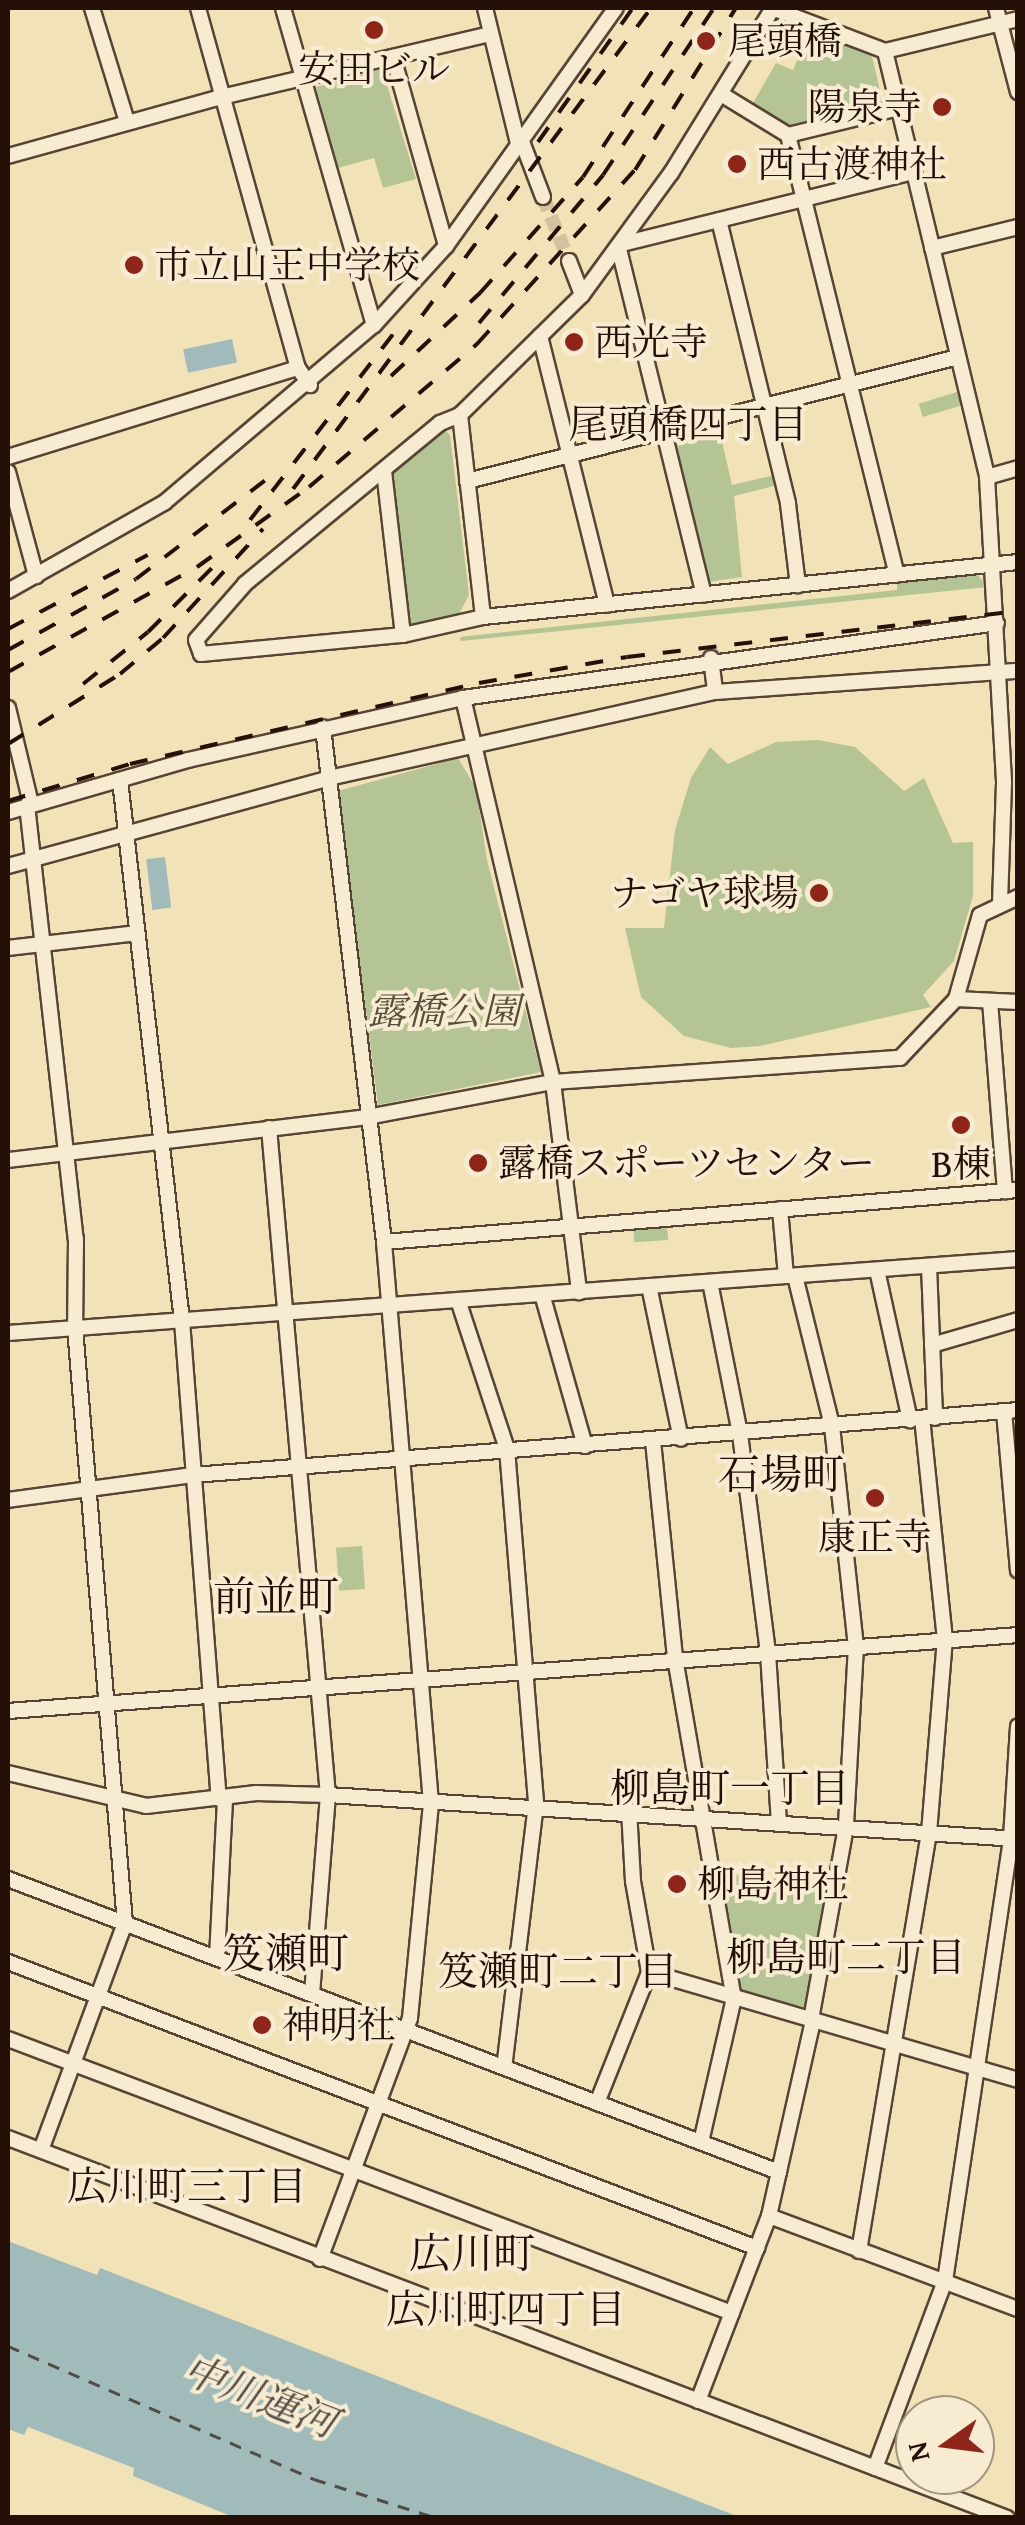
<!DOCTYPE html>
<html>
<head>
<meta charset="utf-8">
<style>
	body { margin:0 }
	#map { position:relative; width:1025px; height:2525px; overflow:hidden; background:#f2e2b8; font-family:"Gentium Book Plus","Noto Serif JP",serif }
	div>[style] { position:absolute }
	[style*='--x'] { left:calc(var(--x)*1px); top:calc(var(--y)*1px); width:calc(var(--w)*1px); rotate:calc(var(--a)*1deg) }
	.green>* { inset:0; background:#b4c494; transform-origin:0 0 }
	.water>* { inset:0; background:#a0bbba; transform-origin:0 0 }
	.ferry>* { height:2.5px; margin-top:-1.25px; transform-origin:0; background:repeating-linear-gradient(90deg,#504c46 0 12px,transparent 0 22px) }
	.minor-tunnel>* { height:14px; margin-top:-7px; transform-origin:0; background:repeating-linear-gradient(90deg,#d3c29e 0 14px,transparent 0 21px) }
	.roads { filter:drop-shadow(2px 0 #584434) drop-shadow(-2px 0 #584434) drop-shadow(0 2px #584434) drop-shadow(0 -2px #584434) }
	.minor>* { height:14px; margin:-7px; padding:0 7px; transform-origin:7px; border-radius:7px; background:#f7ecd1 }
	.rail>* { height:4px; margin-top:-2px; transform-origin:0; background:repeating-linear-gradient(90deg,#251008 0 18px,transparent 0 36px) }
	.dots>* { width:28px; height:28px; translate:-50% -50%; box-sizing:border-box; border:5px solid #f7ecd1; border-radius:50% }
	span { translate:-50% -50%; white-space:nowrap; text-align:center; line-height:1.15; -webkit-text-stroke:8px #f7ecd1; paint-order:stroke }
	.poi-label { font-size:38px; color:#251008 }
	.left { translate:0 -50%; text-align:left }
	.right { translate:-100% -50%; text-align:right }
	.park-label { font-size:38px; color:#574f39; font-style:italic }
	.neighbourhood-label { font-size:40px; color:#251008 }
	.water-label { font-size:40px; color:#504c46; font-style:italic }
	.quarter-label { font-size:42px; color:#251008 }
	.frame { position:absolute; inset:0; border:10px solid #251008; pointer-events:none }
	.north { position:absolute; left:895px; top:2395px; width:100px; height:100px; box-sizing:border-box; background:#f7ecd1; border:2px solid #a39481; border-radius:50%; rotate:256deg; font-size:28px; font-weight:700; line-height:40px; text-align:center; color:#251008 }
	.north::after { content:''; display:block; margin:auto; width:35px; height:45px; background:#8f2418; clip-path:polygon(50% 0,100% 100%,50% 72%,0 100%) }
</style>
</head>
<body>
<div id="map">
	<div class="green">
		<div style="clip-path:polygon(811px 28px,871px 52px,883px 104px,788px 128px,753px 103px,776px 63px,793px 70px)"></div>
		<div style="clip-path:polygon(382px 69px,416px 179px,383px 188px,374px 158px,338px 168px,316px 87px)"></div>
		<div style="left:957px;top:392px;width:14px;height:40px;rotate:73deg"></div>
		<div style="clip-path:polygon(442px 428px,450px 435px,469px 595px,458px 616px,413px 625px,406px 621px,390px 471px)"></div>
		<div style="clip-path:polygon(719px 428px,732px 485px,775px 475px,778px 485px,734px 496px,742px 577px,708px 582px,674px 443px)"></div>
		<div style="clip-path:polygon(978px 575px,987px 587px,461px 641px,460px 637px,897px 590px,897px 583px)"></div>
		<div style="clip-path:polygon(818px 740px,855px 747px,904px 791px,924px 778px,953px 843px,973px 842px,973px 896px,954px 961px,923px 995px,931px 1007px,760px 1046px,731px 1048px,684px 1036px,641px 997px,625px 928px,664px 928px,675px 830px,691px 778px,710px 747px,728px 764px,776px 742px)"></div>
		<div style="clip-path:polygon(458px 758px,476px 788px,487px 860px,541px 1072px,378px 1105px,338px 791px)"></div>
		<div style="left:667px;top:1224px;width:16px;height:34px;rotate:86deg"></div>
		<div style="left:362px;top:1546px;width:43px;height:26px;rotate:86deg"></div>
		<div style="clip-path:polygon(715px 1873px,828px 1884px,806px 2007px,738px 1993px)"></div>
	</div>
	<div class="water">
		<div style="left:232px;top:339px;width:24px;height:50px;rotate:78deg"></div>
		<div style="left:165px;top:857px;width:51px;height:19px;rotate:83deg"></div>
		<div style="clip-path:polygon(8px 2241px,97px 2275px,100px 2268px,739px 2517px,233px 2517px,133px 2476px,134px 2468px,28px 2427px,24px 2435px,8px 2429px)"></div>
	</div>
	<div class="ferry">
		<div style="--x:8;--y:2346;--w:334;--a:23.5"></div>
		<div style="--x:314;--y:2479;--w:129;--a:17.6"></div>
	</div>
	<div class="minor-tunnel">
		<div style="--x:543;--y:197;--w:69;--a:67.9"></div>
	</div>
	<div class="roads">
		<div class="minor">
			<div style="--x:92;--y:8;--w:119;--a:72.9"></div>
			<div style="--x:198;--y:8;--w:374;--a:74.5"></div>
			<div style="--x:298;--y:368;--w:21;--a:55"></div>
			<div style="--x:283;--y:8;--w:330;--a:74"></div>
			<div style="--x:485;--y:8;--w:139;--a:76.3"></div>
			<div style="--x:772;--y:8;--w:121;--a:20.8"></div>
			<div style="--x:885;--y:51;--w:137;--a:-13.5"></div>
			<div style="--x:773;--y:8;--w:194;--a:121.7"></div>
			<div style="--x:671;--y:173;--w:151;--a:126.1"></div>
			<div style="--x:582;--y:295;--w:171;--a:135.5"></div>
			<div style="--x:460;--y:415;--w:22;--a:158"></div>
			<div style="--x:440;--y:423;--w:253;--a:140.5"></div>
			<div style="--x:245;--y:584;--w:74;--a:131.2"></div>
			<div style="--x:196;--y:640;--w:15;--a:70"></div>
			<div style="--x:201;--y:654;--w:203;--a:-5.4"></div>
			<div style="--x:403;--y:635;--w:82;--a:-12.7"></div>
			<div style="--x:483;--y:617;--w:538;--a:-5.87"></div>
			<div style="--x:996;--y:8;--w:87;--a:75.3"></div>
			<div style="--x:885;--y:51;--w:438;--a:76.5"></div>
			<div style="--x:987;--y:477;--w:306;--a:86.8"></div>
			<div style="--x:1004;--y:783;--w:122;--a:91.9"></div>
			<div style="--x:393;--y:57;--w:196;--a:74.3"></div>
			<div style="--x:721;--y:94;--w:79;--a:31.5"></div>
			<div style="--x:788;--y:135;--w:453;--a:76.1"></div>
			<div style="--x:788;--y:135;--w:114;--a:-13.7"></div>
			<div style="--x:521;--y:139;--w:62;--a:69.2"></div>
			<div style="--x:8;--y:156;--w:217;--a:-15.5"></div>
			<div style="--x:217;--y:98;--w:279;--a:-13.2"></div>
			<div style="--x:719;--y:220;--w:292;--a:76.3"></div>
			<div style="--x:788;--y:504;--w:82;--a:83"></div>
			<div style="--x:622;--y:244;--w:301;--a:-13.9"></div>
			<div style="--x:932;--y:248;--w:89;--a:-13.7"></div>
			<div style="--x:619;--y:249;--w:356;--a:76.2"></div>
			<div style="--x:569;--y:261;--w:36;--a:69"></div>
			<div style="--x:540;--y:336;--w:277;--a:76"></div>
			<div style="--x:460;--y:415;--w:203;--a:83.5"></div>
			<div style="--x:8;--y:457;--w:303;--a:-17.1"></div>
			<div style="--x:384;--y:471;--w:165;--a:83.4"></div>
			<div style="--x:8;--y:472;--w:108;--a:74.9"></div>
			<div style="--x:987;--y:477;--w:32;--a:-16"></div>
			<div style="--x:467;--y:481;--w:506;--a:-14.17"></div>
			<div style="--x:8;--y:591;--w:180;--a:-29.5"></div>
			<div style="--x:165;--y:502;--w:274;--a:-40.3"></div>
			<div style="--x:374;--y:325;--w:107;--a:-47.7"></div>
			<div style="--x:446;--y:246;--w:292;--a:-54.5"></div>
			<div style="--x:711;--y:658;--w:34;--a:83"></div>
			<div style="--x:463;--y:698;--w:394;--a:76.8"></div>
			<div style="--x:553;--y:1082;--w:212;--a:82.9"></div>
			<div style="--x:8;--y:708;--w:99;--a:76.5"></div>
			<div style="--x:120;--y:780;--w:545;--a:83.46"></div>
			<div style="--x:182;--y:1321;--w:479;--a:85.6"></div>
			<div style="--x:27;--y:805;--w:437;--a:83.6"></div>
			<div style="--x:76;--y:1239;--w:89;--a:90.6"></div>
			<div style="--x:75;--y:1328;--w:597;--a:85.2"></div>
			<div style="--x:125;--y:1923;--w:242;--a:110.3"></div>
			<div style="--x:8;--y:812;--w:187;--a:-16.1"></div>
			<div style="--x:188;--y:760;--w:282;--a:-12.7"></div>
			<div style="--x:463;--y:698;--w:539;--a:-7.99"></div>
			<div style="--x:8;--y:866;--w:333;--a:-15.3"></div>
			<div style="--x:329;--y:778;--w:395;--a:-12.6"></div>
			<div style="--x:715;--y:692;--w:304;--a:-4"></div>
			<div style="--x:8;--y:948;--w:130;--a:-6.6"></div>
			<div style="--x:956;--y:999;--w:62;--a:2.8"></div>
			<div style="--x:990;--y:1001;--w:191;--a:85.5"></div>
			<div style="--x:269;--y:1128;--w:670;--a:84.95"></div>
			<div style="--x:328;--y:1795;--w:200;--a:94.6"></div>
			<div style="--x:8;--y:1160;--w:362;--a:-6.8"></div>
			<div style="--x:367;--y:1117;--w:189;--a:-10.7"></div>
			<div style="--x:553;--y:1082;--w:348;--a:-4"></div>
			<div style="--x:900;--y:1058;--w:81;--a:-46.5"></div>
			<div style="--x:956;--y:999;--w:87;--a:-74.1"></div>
			<div style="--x:980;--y:915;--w:42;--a:-25.3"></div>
			<div style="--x:780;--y:1209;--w:67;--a:84.9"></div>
			<div style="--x:384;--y:1242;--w:636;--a:-4.69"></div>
			<div style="--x:929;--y:1266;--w:152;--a:87.7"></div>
			<div style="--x:877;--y:1270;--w:154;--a:77.6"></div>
			<div style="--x:795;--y:1276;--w:154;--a:76.1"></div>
			<div style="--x:832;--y:1426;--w:221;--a:83.8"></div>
			<div style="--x:856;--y:1646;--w:181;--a:93.2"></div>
			<div style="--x:846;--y:1827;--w:196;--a:100.3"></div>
			<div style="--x:710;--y:1282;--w:155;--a:78.8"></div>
			<div style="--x:740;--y:1434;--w:221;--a:82.7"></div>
			<div style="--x:768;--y:1653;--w:169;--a:86.3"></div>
			<div style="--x:649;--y:1286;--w:156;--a:78.2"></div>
			<div style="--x:542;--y:1294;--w:158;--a:74.2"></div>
			<div style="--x:458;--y:1300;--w:157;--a:71.8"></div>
			<div style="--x:507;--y:1449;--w:356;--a:85.3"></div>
			<div style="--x:536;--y:1804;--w:265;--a:96.9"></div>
			<div style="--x:8;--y:1333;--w:1013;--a:-4.19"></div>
			<div style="--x:932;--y:1345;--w:90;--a:-16.2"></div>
			<div style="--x:1004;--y:1411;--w:160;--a:85"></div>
			<div style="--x:653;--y:1441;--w:218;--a:84.2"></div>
			<div style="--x:675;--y:1658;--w:345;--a:80.2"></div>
			<div style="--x:734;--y:1998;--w:148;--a:102.9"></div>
			<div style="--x:8;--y:1500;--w:187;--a:-7.7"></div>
			<div style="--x:193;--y:1475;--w:828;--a:-4.5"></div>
			<div style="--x:8;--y:1711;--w:1013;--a:-4.3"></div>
			<div style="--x:8;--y:1773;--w:142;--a:13.4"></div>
			<div style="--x:146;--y:1806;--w:111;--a:-6.7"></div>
			<div style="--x:256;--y:1793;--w:72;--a:1.6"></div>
			<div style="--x:328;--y:1795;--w:691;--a:3.65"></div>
			<div style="--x:8;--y:1879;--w:825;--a:20.81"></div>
			<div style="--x:217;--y:1958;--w:160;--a:-87.1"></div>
			<div style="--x:8;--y:1962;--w:802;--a:20.9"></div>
			<div style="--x:649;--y:1972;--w:384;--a:16.3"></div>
			<div style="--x:8;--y:2039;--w:774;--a:20.73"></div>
			<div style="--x:597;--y:2103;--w:141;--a:-68.3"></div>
			<div style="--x:649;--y:1972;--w:92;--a:-100"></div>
			<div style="--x:633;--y:1881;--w:71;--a:-93.2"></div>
			<div style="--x:8;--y:2138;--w:1069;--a:20.83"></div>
			<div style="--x:769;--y:2216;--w:266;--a:20.5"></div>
			<div style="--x:859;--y:2251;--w:424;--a:-80.5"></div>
			<div style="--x:929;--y:1833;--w:194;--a:-85.3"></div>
			<div style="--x:945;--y:1640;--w:222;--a:-95.9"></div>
			<div style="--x:320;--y:2259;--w:257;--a:-69.5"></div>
			<div style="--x:410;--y:2018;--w:216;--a:-84.4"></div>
			<div style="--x:431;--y:1803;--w:563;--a:-94.79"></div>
			<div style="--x:384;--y:1242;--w:518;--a:-96.77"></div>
			<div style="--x:698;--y:2401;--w:198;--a:-69"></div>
			<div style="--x:769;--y:2216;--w:200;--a:-77.3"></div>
			<div style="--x:875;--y:2468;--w:200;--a:-69.5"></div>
			<div style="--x:945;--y:2281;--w:448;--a:-81.5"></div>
			<div style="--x:1011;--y:1838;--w:112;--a:-86.4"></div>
		</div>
	</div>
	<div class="rail">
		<div style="--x:538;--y:142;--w:164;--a:-54.7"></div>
		<div style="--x:479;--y:323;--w:193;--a:-50"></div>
		<div style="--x:603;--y:175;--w:201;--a:-56.4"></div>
		<div style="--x:391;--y:376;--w:122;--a:-43"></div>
		<div style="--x:480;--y:293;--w:155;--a:-48.4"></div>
		<div style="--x:583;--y:177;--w:202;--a:-56.7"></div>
		<div style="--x:293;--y:489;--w:600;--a:-53.34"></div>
		<div style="--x:250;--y:520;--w:235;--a:-52.4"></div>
		<div style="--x:8;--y:629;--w:158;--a:-27.9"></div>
		<div style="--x:8;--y:650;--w:146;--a:-29"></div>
		<div style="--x:136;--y:579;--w:176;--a:-37.4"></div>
		<div style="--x:8;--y:672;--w:216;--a:-29.1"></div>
		<div style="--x:197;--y:567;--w:138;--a:-35.5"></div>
		<div style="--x:309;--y:487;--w:221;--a:-40.4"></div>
		<div style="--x:477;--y:344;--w:235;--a:-47.8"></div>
		<div style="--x:635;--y:170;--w:191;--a:-58.1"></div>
		<div style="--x:83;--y:684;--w:83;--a:-38.7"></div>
		<div style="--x:148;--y:632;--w:92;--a:-45"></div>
		<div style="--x:8;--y:744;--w:132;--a:-32"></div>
		<div style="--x:120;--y:674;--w:56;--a:-39.9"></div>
		<div style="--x:163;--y:638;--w:148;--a:-47.5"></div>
		<div style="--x:8;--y:801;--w:127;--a:-16.9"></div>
		<div style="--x:130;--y:764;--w:358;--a:-13.1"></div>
		<div style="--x:479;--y:683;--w:150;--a:-10"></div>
		<div style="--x:627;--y:657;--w:394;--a:-6.7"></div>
	</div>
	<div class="dots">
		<div style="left:374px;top:30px;background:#8f2418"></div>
		<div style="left:706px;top:41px;background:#8f2418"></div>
		<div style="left:942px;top:107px;background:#8f2418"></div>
		<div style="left:737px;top:164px;background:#8f2418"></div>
		<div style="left:134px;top:265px;background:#8f2418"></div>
		<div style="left:574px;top:342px;background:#8f2418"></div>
		<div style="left:819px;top:893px;background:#8f2418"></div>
		<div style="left:961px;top:1125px;background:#8f2418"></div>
		<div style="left:478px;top:1163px;background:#8f2418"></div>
		<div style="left:875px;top:1498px;background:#8f2418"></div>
		<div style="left:677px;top:1884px;background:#8f2418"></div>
		<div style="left:262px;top:2025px;background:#8f2418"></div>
	</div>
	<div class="poi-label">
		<span class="left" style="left:728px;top:41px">尾頭橋</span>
		<span style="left:374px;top:69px">安田ビル</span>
		<span class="right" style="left:922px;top:107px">陽泉寺</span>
		<span class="left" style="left:757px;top:164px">西古渡神社</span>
		<span class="left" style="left:154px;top:265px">市立山王中学校</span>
		<span class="left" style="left:594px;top:342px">西光寺</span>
		<span class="right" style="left:799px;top:893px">ナゴヤ球場</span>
		<span class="left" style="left:498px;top:1163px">露橋スポーツセンター</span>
		<span style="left:961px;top:1164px">B棟</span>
		<span style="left:875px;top:1537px">康正寺</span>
		<span class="left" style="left:697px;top:1884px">柳島神社</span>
		<span class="left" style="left:282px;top:2025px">神明社</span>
	</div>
	<div class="park-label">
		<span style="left:444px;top:1011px">露橋公園</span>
	</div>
	<div class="neighbourhood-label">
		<span style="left:688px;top:424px">尾頭橋四丁目</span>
		<span style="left:730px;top:1788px">柳島町一丁目</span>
		<span style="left:846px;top:1957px">柳島町二丁目</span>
		<span style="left:558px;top:1971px">笈瀬町二丁目</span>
		<span style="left:187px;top:2186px">広川町三丁目</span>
		<span style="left:506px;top:2309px">広川町四丁目</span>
	</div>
	<div class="water-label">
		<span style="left:260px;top:2396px;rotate:21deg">中川運河</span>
	</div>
	<div class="quarter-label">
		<span style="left:781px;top:1474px">石場町</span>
		<span style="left:276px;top:1596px">前並町</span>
		<span style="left:286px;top:1953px">笈瀬町</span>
		<span style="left:472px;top:2253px">広川町</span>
	</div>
	<div class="frame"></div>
	<div class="north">N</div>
</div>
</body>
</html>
